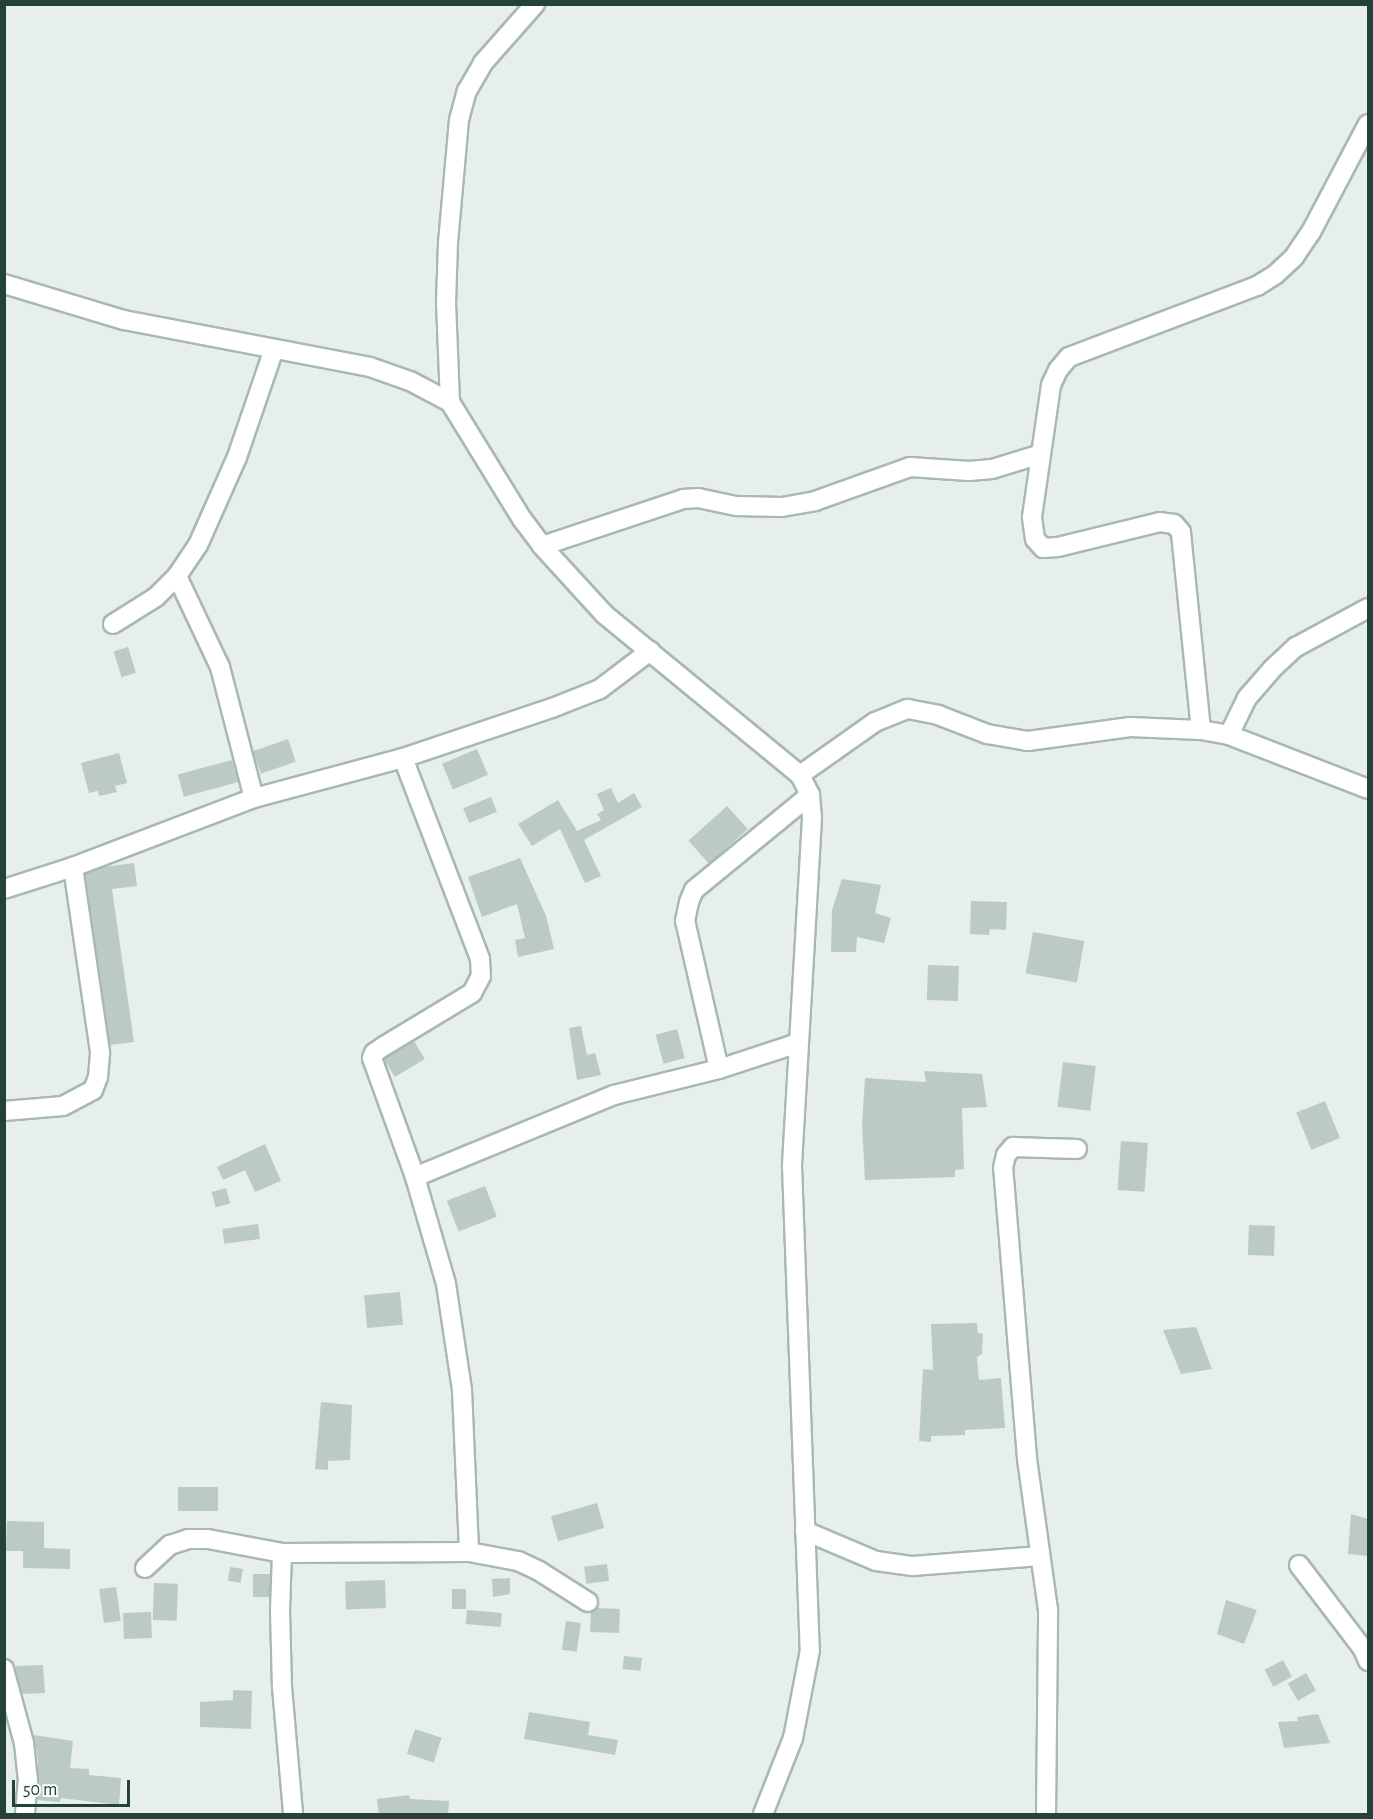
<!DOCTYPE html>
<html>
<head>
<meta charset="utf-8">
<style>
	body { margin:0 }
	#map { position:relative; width:1373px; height:1819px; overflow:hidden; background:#e6efeb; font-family:"Alegreya Sans",sans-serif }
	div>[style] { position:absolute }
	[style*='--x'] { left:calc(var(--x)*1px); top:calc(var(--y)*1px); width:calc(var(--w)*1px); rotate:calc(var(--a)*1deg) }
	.building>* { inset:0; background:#bbcac4; transform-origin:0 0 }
	.roads { filter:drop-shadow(2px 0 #a8b8b2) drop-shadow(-2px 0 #a8b8b2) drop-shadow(0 2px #a8b8b2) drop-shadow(0 -2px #a8b8b2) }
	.minor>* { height:18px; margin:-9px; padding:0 9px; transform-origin:9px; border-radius:9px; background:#fff }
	span { translate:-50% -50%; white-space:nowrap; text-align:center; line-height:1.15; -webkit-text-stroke:4.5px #f7fbf9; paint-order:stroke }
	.frame { position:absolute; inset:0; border:6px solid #24423a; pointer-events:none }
	.scale { position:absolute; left:12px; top:1780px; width:118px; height:27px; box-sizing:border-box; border:3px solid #24423a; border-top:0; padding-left:8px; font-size:18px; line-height:21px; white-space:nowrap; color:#24423a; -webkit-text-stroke:4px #f7fbf9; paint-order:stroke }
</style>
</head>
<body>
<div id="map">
	<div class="building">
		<div style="left:128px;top:647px;width:27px;height:15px;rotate:73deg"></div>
		<div style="left:288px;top:739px;width:24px;height:37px;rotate:71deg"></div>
		<div style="left:477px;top:749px;width:28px;height:38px;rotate:67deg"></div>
		<div style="clip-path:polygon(119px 753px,127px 783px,115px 786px,117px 792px,99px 796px,98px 791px,89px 793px,81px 763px)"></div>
		<div style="left:232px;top:760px;width:23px;height:56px;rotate:75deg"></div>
		<div style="clip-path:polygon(611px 788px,618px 803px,634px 793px,642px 807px,584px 840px,601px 876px,585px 883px,560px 829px,532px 846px,518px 824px,558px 800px,577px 831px,601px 820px,597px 814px,604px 810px,597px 794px)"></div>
		<div style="left:491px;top:797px;width:16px;height:30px;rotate:68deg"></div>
		<div style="left:727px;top:806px;width:31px;height:52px;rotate:48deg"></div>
		<div style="clip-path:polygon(520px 858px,546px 916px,554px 949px,518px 957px,515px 940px,525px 938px,517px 904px,482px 917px,468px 877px)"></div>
		<div style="clip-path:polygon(134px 863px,137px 886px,112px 889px,134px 1042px,110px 1045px,85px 874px,104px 867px)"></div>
		<div style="clip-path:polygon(842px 879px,881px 885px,875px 913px,891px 918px,884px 943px,857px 937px,856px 952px,831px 952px,832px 910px)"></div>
		<div style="clip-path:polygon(971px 901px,1007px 902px,1006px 930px,990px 929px,989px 935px,970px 934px)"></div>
		<div style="left:1033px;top:932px;width:52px;height:42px;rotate:10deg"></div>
		<div style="left:928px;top:965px;width:31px;height:35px;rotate:2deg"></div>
		<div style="clip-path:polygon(581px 1026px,587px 1055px,595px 1053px,601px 1075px,577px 1080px,569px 1028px)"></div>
		<div style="left:677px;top:1029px;width:30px;height:22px;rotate:75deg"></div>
		<div style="left:414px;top:1041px;width:21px;height:35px;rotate:59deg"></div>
		<div style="left:1063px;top:1062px;width:33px;height:45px;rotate:7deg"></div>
		<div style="clip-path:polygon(924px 1071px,982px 1074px,987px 1107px,962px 1108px,964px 1169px,955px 1170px,955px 1177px,865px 1180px,862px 1125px,865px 1078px,926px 1082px)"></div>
		<div style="left:1325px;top:1101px;width:40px;height:31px;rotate:68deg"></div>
		<div style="left:1121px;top:1141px;width:27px;height:49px;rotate:4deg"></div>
		<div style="clip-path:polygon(265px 1144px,281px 1181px,255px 1192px,245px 1170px,223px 1180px,217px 1167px)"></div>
		<div style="left:485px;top:1186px;width:33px;height:41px;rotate:69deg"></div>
		<div style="left:226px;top:1188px;width:16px;height:15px;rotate:75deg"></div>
		<div style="left:258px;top:1224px;width:15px;height:36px;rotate:82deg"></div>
		<div style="left:1249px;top:1225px;width:26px;height:30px;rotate:2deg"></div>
		<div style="left:400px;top:1292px;width:33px;height:36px;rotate:85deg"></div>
		<div style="clip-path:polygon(977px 1323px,978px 1333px,983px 1334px,982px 1354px,977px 1357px,979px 1380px,1001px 1378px,1005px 1428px,965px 1430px,965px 1435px,931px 1436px,931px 1442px,919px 1441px,923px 1369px,933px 1370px,931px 1324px)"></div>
		<div style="clip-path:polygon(1196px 1327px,1212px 1369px,1181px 1374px,1163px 1330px)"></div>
		<div style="clip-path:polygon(321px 1402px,352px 1405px,350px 1460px,328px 1461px,328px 1470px,315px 1469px)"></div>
		<div style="left:178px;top:1487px;width:40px;height:24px"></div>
		<div style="left:597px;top:1503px;width:26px;height:48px;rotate:74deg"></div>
		<div style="clip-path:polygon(1351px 1514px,1368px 1519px,1368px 1556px,1348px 1554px)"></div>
		<div style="clip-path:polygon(7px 1521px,44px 1522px,44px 1548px,70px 1549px,70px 1569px,23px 1568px,23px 1551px,6px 1551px)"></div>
		<div style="left:607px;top:1564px;width:17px;height:23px;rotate:83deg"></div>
		<div style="left:230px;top:1567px;width:13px;height:14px;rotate:9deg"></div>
		<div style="left:253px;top:1574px;width:17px;height:23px"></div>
		<div style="clip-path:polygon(510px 1578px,510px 1594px,493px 1597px,492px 1579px)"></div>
		<div style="left:385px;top:1580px;width:28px;height:40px;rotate:88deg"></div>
		<div style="left:154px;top:1583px;width:24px;height:37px;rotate:2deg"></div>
		<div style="left:116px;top:1587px;width:34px;height:17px;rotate:82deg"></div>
		<div style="left:466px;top:1589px;width:20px;height:14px;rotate:90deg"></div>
		<div style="clip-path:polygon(1226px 1600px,1257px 1610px,1244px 1644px,1217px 1634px)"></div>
		<div style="clip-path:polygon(597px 1608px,620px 1609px,619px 1633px,590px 1632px,591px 1613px)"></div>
		<div style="left:467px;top:1610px;width:35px;height:14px;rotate:5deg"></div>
		<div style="left:151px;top:1612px;width:26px;height:28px;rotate:88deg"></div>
		<div style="left:566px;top:1621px;width:15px;height:29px;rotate:8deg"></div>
		<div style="left:624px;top:1656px;width:18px;height:13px;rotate:6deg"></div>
		<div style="left:1283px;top:1660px;width:19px;height:21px;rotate:62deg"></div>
		<div style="clip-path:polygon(43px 1665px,45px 1693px,22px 1694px,15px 1666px)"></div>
		<div style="left:1306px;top:1673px;width:20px;height:21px;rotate:60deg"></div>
		<div style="clip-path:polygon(233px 1690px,252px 1691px,251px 1729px,200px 1727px,200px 1702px,233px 1700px)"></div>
		<div style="clip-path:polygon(529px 1712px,590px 1722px,588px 1735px,618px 1740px,615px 1755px,524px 1739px)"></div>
		<div style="clip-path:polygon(1318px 1714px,1330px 1743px,1284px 1748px,1278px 1722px,1298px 1721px,1297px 1717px)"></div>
		<div style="left:415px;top:1729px;width:28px;height:26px;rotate:18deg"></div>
		<div style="clip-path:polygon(34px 1735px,73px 1741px,70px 1768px,89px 1769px,89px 1775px,121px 1778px,119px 1805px,61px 1798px,60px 1802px,37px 1800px,38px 1760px)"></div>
		<div style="clip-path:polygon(409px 1795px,410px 1799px,449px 1801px,448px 1815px,379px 1815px,377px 1799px)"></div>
	</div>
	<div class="roads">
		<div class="minor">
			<div style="--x:4;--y:284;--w:125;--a:16.7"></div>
			<div style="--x:124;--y:320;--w:250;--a:10.8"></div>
			<div style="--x:370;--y:367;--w:42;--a:19.3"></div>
			<div style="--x:410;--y:381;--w:45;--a:27.7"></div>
			<div style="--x:450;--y:402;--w:137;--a:58.4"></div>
			<div style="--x:522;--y:519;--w:34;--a:53"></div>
			<div style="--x:542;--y:546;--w:92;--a:47.6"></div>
			<div style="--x:604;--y:614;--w:254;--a:39.4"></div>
			<div style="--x:800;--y:775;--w:22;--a:63"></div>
			<div style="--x:810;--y:795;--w:23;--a:85"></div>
			<div style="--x:812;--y:818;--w:349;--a:93.3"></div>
			<div style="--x:792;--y:1166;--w:484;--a:87.9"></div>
			<div style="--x:810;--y:1650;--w:90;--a:100.9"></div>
			<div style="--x:793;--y:1738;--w:82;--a:111.5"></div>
			<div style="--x:450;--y:402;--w:99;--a:-92.3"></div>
			<div style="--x:446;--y:303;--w:60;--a:-88.1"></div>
			<div style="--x:448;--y:243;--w:123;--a:-84.9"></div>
			<div style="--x:459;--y:120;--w:30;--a:-75"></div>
			<div style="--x:467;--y:91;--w:32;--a:-60"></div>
			<div style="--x:483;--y:63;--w:79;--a:-48.6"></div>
			<div style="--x:542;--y:546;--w:149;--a:-18.4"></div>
			<div style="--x:683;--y:499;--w:15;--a:-4"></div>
			<div style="--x:698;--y:498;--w:40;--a:12"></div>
			<div style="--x:737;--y:506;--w:45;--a:1.3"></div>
			<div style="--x:782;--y:507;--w:34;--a:-10"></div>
			<div style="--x:815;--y:501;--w:101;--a:-19.7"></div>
			<div style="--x:910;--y:467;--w:59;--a:3.9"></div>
			<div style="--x:969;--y:471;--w:23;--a:-5"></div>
			<div style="--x:992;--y:469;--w:51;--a:-17"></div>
			<div style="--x:177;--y:576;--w:101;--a:64.7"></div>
			<div style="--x:220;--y:667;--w:135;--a:75.5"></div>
			<div style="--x:113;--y:624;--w:51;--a:-32.1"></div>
			<div style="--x:156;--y:597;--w:30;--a:-45"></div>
			<div style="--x:177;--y:576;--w:37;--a:-56"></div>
			<div style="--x:198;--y:545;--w:96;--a:-66.1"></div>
			<div style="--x:237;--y:457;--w:114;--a:-71.1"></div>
			<div style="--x:1201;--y:730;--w:199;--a:-95.8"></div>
			<div style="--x:1181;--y:532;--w:11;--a:-131"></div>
			<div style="--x:1174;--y:524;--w:14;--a:-172"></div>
			<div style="--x:1160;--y:522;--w:105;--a:166.2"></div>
			<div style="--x:1058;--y:547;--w:15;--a:176"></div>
			<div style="--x:1043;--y:548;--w:12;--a:-132"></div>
			<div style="--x:1035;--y:539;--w:22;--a:-98"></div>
			<div style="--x:1032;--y:517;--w:133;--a:-81.8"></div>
			<div style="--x:1051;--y:385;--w:17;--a:-65"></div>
			<div style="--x:1058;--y:370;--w:17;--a:-50"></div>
			<div style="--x:1069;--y:357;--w:201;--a:-20.7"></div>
			<div style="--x:1257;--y:286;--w:22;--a:-32"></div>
			<div style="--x:1276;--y:274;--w:25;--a:-43"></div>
			<div style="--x:1294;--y:257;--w:30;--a:-56"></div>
			<div style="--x:1311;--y:232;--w:122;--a:-62.2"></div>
			<div style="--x:1229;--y:735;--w:41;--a:-64.1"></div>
			<div style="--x:1247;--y:698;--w:38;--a:-49"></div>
			<div style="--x:1272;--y:669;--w:33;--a:-43"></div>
			<div style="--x:1296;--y:647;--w:82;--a:-28.4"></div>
			<div style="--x:403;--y:758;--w:215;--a:69"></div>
			<div style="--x:480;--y:959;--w:17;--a:87"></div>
			<div style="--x:481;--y:976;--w:19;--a:118"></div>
			<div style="--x:472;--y:993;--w:103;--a:148.9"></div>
			<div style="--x:384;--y:1046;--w:12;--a:145"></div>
			<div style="--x:374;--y:1053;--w:5;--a:112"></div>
			<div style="--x:372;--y:1058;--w:127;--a:70.1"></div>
			<div style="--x:415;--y:1177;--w:111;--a:73.8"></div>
			<div style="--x:446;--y:1284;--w:107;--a:81.4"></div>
			<div style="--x:462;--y:1390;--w:162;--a:87.5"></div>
			<div style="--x:800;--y:775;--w:92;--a:-35.2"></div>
			<div style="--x:875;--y:722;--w:35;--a:-22"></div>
			<div style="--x:908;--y:709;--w:31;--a:11"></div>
			<div style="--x:938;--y:715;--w:53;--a:21.2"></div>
			<div style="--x:987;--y:734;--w:42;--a:9.7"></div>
			<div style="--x:1028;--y:741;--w:103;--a:-7.8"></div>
			<div style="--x:1130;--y:727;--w:71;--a:2.4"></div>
			<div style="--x:1201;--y:730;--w:28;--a:10"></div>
			<div style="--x:1229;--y:735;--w:149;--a:21.2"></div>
			<div style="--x:4;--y:889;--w:72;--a:-17.7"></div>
			<div style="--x:73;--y:867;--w:194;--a:-20.9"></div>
			<div style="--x:254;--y:798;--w:154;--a:-15"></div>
			<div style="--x:403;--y:758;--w:157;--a:-18.6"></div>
			<div style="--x:552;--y:708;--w:52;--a:-21.6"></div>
			<div style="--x:600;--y:689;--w:63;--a:-37.2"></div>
			<div style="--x:719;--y:1069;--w:152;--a:-102.9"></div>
			<div style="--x:685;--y:921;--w:19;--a:-78"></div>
			<div style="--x:689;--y:902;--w:13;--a:-67"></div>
			<div style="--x:694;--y:890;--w:150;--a:-39.3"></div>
			<div style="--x:4;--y:1111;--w:59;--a:-4.8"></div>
			<div style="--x:63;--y:1106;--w:34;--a:-28"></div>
			<div style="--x:93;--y:1090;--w:14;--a:-69"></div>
			<div style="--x:98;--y:1077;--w:25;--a:-85"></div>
			<div style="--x:100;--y:1052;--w:187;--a:-98.3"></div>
			<div style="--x:415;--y:1177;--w:215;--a:-22.4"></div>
			<div style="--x:614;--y:1095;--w:108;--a:-13.9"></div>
			<div style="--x:719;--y:1069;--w:83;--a:-18.2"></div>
			<div style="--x:805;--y:1531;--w:77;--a:22.9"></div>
			<div style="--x:876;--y:1561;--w:37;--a:8"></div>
			<div style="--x:913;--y:1566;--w:127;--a:-4.5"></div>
			<div style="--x:282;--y:1553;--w:58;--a:92"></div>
			<div style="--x:280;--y:1611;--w:76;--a:88.5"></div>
			<div style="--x:282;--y:1687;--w:127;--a:85"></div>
			<div style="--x:1299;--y:1565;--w:106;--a:52.7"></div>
			<div style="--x:1363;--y:1649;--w:13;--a:67"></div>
			<div style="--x:145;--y:1568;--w:34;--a:-43"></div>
			<div style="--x:170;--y:1545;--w:19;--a:-18"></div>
			<div style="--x:188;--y:1539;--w:20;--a:0"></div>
			<div style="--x:208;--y:1539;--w:75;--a:10.7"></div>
			<div style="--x:282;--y:1553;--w:187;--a:-0.3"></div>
			<div style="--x:469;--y:1552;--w:50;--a:10.4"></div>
			<div style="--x:518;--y:1561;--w:23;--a:25"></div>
			<div style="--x:539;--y:1571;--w:58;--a:32.3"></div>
			<div style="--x:4;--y:1669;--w:77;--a:74.9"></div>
			<div style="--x:24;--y:1743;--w:36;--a:84"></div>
			<div style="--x:28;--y:1779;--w:35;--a:95"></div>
			<div style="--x:1046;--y:1814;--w:204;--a:-89.4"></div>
			<div style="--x:1048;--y:1610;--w:153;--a:-97.9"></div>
			<div style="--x:1027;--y:1458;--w:291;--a:-94.7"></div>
			<div style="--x:1003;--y:1168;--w:13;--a:-77"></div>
			<div style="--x:1006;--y:1155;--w:11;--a:-49"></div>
			<div style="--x:1013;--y:1147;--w:64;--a:1.8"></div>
		</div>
	</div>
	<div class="frame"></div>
	<div class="scale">50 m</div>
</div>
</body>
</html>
